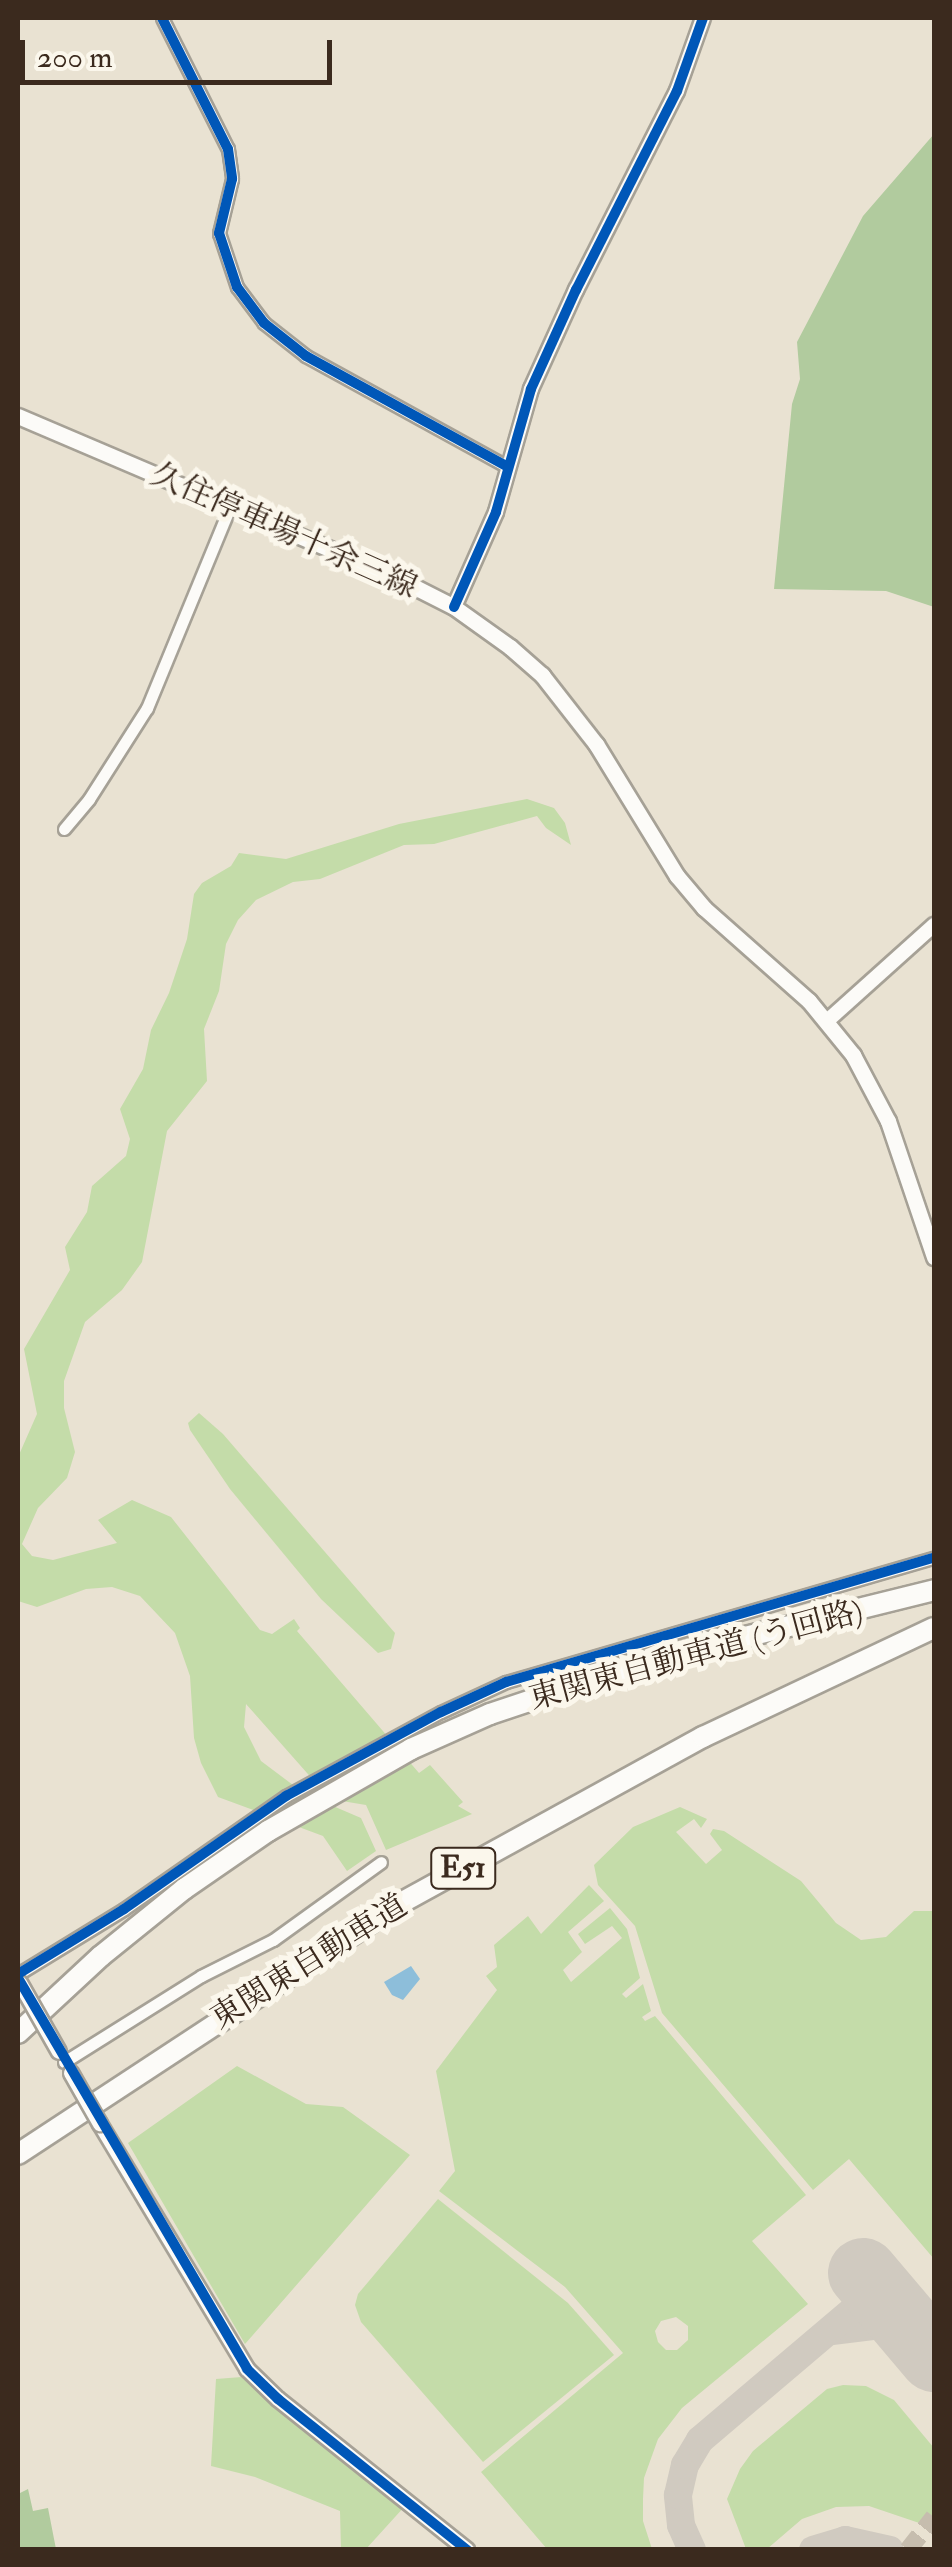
<!DOCTYPE html>
<html>
<head>
<meta charset="utf-8">
<style>
	body { margin:0 }
	#map { position:relative; width:952px; height:2567px; overflow:hidden; background:#e9e2d2; font-family:"IM FELL Double Pica","Noto Serif JP",serif }
	div>[style] { position:absolute }
	[style*='--x'] { left:calc(var(--x)*1px); top:calc(var(--y)*1px); width:calc(var(--w)*1px); rotate:calc(var(--a)*1deg) }
	.green>* { inset:0; background:#c4dca9 }
	.forest>* { inset:0; background:#b1cb9e }
	.water>* { inset:0; background:#8dbeda }
	.taxiway>* { height:28px; margin:-14px; padding:0 14px; transform-origin:14px; border-radius:14px; background:#d0cac0 }
	.runway>* { height:70px; margin:-35px; padding:0 35px; transform-origin:35px; border-radius:35px; background:#d0cac0 }
	.trunk-tunnel>* { height:18px; margin-top:-9px; transform-origin:0; background:repeating-linear-gradient(90deg,#c6bdae 0 18px,transparent 0 27px) }
	.roads { filter:drop-shadow(2px 0 #a6a196) drop-shadow(-2px 0 #a6a196) drop-shadow(0 2px #a6a196) drop-shadow(0 -2px #a6a196) }
	.minor>* { height:11px; margin:-5.5px; padding:0 5.5px; transform-origin:5.5px; border-radius:5.5px; background:#fcfbf8 }
	.tertiary>* { height:14px; margin:-7px; padding:0 7px; transform-origin:7px; border-radius:7px; background:#fcfbf8 }
	.secondary>* { height:15px; margin:-7.5px; padding:0 7.5px; transform-origin:7.5px; border-radius:7.5px; background:#fcfbf8 }
	.motorway>* { height:20px; margin:-10px; padding:0 10px; transform-origin:10px; border-radius:10px; background:#fcfbf8 }
	.bridges { filter:drop-shadow(2px 0 #a6a196) drop-shadow(-2px 0 #a6a196) drop-shadow(0 2px #a6a196) drop-shadow(0 -2px #a6a196) }
	.tertiary-bridge>* { height:14px; margin:-7px; padding:0 7px; transform-origin:7px; border-radius:7px; background:#fcfbf8 }
	.cycleway>* { height:10px; margin:-5px; padding:0 5px; transform-origin:5px; border-radius:5px; background:#0057b8 }
	span { translate:-50% -50%; white-space:nowrap; text-align:center; line-height:1.15; -webkit-text-stroke:10px #fbf7ec; paint-order:stroke }
	.shield-label span { padding:2px 8px; background:#fbf7ec; border:2px solid; border-radius:8px; -webkit-text-stroke-width:0 }
	.shield-label { font-size:30px; color:#3b2a1e; font-weight:700 }
	.street-label { font-size:32px; color:#3b2a1e }
	.frame { position:absolute; inset:0; border:20px solid #3b2a1e; pointer-events:none }
	.scale { position:absolute; left:20px; top:40px; width:312px; height:45px; box-sizing:border-box; border:5px solid #3b2a1e; border-top:0; padding-left:12px; font-size:30px; line-height:35px; white-space:nowrap; color:#3b2a1e; -webkit-text-stroke:8px #fbf7ec; paint-order:stroke }
</style>
</head>
<body>
<div id="map">
	<div class="green">
		<div style="clip-path:polygon(527px 799px,554px 808px,565px 823px,571px 845px,546px 828px,537px 816px,434px 844px,404px 845px,320px 879px,293px 882px,256px 900px,238px 920px,226px 944px,219px 991px,204px 1029px,207px 1081px,167px 1131px,142px 1262px,122px 1290px,85px 1322px,64px 1381px,64px 1408px,75px 1452px,67px 1478px,38px 1508px,22px 1544px,32px 1556px,53px 1560px,117px 1543px,98px 1520px,132px 1500px,171px 1517px,260px 1630px,272px 1634px,294px 1619px,300px 1628px,297px 1631px,419px 1773px,430px 1765px,463px 1802px,458px 1806px,472px 1814px,386px 1850px,366px 1805px,330px 1799px,246px 1704px,244px 1727px,261px 1761px,305px 1794px,361px 1818px,376px 1851px,347px 1871px,323px 1836px,218px 1797px,201px 1763px,194px 1738px,190px 1676px,175px 1633px,140px 1596px,112px 1587px,86px 1589px,37px 1607px,18px 1601px,18px 1457px,37px 1414px,24px 1349px,70px 1270px,65px 1247px,87px 1212px,92px 1186px,126px 1156px,130px 1139px,120px 1109px,143px 1069px,151px 1030px,169px 993px,187px 939px,194px 894px,202px 883px,231px 866px,239px 853px,286px 859px,399px 824px)"></div>
		<div style="clip-path:polygon(199px 1413px,223px 1434px,395px 1633px,391px 1649px,378px 1653px,321px 1599px,230px 1489px,190px 1430px,188px 1423px)"></div>
		<div style="clip-path:polygon(680px 1807px,707px 1819px,701px 1828px,694px 1819px,676px 1832px,706px 1864px,722px 1850px,710px 1834px,713px 1829px,724px 1831px,801px 1881px,836px 1923px,861px 1940px,886px 1937px,914px 1911px,934px 1911px,934px 2259px,849px 2159px,813px 2190px,662px 2013px,635px 1926px,598px 1885px,594px 1865px,633px 1827px)"></div>
		<div style="clip-path:polygon(evenodd,589px 1885px,604px 1901px,568px 1932px,582px 1952px,563px 1970px,571px 1982px,622px 1938px,612px 1926px,585px 1944px,578px 1934px,610px 1908px,627px 1929px,640px 1978px,622px 1994px,626px 1998px,643px 1984px,651px 2011px,642px 2017px,645px 2021px,655px 2016px,806px 2195px,752px 2241px,808px 2304px,682px 2408px,658px 2439px,644px 2478px,643px 2499px,643px 2521px,652px 2549px,547px 2549px,481px 2472px,623px 2353px,565px 2287px,439px 2191px,455px 2171px,436px 2071px,497px 1990px,486px 1976px,497px 1967px,494px 1945px,528px 1916px,541px 1934px,589px 1885px,676px 2317px,688px 2326px,688px 2340px,677px 2350px,666px 2350px,658px 2342px,655px 2331px,661px 2321px,676px 2317px)"></div>
		<div style="clip-path:polygon(237px 2066px,306px 2104px,343px 2107px,410px 2155px,245px 2344px,128px 2143px)"></div>
		<div style="clip-path:polygon(438px 2199px,568px 2303px,614px 2355px,483px 2462px,361px 2322px,355px 2305px,358px 2294px)"></div>
		<div style="clip-path:polygon(242px 2377px,405px 2506px,366px 2549px,341px 2549px,340px 2511px,255px 2477px,211px 2466px,216px 2379px)"></div>
		<div style="clip-path:polygon(843px 2385px,866px 2386px,894px 2400px,934px 2448px,934px 2528px,869px 2506px,836px 2507px,802px 2519px,767px 2549px,746px 2549px,727px 2499px,740px 2469px,753px 2451px,827px 2389px)"></div>
	</div>
	<div class="forest">
		<div style="clip-path:polygon(934px 134px,934px 607px,886px 591px,774px 589px,792px 404px,800px 379px,797px 342px,863px 216px)"></div>
		<div style="clip-path:polygon(28px 2489px,33px 2511px,48px 2508px,56px 2549px,18px 2549px,18px 2494px)"></div>
	</div>
	<div class="water">
		<div style="clip-path:polygon(411px 1966px,420px 1979px,403px 2000px,392px 1995px,384px 1982px)"></div>
	</div>
	<div class="taxiway">
		<div style="--x:832;--y:2331;--w:49;--a:-7"></div>
		<div style="--x:881;--y:2325;--w:47;--a:24.9"></div>
		<div style="--x:692;--y:2550;--w:27;--a:-114"></div>
		<div style="--x:681;--y:2525;--w:30;--a:-96"></div>
		<div style="--x:678;--y:2495;--w:31;--a:-77"></div>
		<div style="--x:685;--y:2465;--w:29;--a:-59"></div>
		<div style="--x:700;--y:2440;--w:232;--a:-40.3"></div>
		<div style="--x:813;--y:2550;--w:34;--a:-17"></div>
		<div style="--x:845;--y:2540;--w:46;--a:12.5"></div>
	</div>
	<div class="runway">
		<div style="--x:863;--y:2273;--w:110;--a:49.8"></div>
	</div>
	<div class="trunk-tunnel">
		<div style="--x:908;--y:2550;--w:42;--a:-51.8"></div>
	</div>
	<div class="roads">
		<div class="minor">
			<div style="--x:162;--y:18;--w:147;--a:63.3"></div>
			<div style="--x:228;--y:149;--w:30;--a:82"></div>
			<div style="--x:232;--y:179;--w:56;--a:103.5"></div>
			<div style="--x:219;--y:233;--w:57;--a:71.6"></div>
			<div style="--x:237;--y:287;--w:45;--a:53.1"></div>
			<div style="--x:264;--y:323;--w:53;--a:38.2"></div>
			<div style="--x:306;--y:356;--w:230;--a:28.8"></div>
			<div style="--x:64;--y:829;--w:39;--a:-50"></div>
			<div style="--x:89;--y:799;--w:108;--a:-57.5"></div>
			<div style="--x:147;--y:708;--w:217;--a:-67.6"></div>
			<div style="--x:18;--y:1974;--w:124;--a:-31.5"></div>
			<div style="--x:124;--y:1909;--w:198;--a:-34.9"></div>
			<div style="--x:286;--y:1796;--w:176;--a:-28.5"></div>
			<div style="--x:441;--y:1712;--w:72;--a:-24.8"></div>
			<div style="--x:506;--y:1682;--w:446;--a:-16.2"></div>
			<div style="--x:64;--y:2062;--w:162;--a:-32.1"></div>
			<div style="--x:201;--y:1976;--w:80;--a:-26.6"></div>
			<div style="--x:273;--y:1940;--w:133;--a:-35.8"></div>
		</div>
		<div class="tertiary">
			<div style="--x:454;--y:607;--w:104;--a:-66.1"></div>
			<div style="--x:496;--y:512;--w:128;--a:-74.1"></div>
			<div style="--x:531;--y:389;--w:109;--a:-65.6"></div>
			<div style="--x:576;--y:290;--w:223;--a:-63.1"></div>
			<div style="--x:677;--y:91;--w:77;--a:-70.4"></div>
			<div style="--x:827;--y:1021;--w:144;--a:-41.9"></div>
			<div style="--x:100;--y:2124;--w:286;--a:59"></div>
			<div style="--x:247;--y:2369;--w:43;--a:44.1"></div>
			<div style="--x:278;--y:2399;--w:242;--a:38.6"></div>
		</div>
		<div class="secondary">
			<div style="--x:18;--y:416;--w:408;--a:23.1"></div>
			<div style="--x:393;--y:576;--w:68;--a:26.9"></div>
			<div style="--x:454;--y:607;--w:69;--a:35.5"></div>
			<div style="--x:510;--y:647;--w:43;--a:41.2"></div>
			<div style="--x:542;--y:675;--w:88;--a:52"></div>
			<div style="--x:596;--y:744;--w:155;--a:58.5"></div>
			<div style="--x:677;--y:876;--w:42;--a:49.8"></div>
			<div style="--x:704;--y:908;--w:140;--a:41.5"></div>
			<div style="--x:809;--y:1001;--w:70;--a:50.8"></div>
			<div style="--x:853;--y:1055;--w:75;--a:62.1"></div>
			<div style="--x:888;--y:1121;--w:144;--a:71.3"></div>
		</div>
		<div class="motorway">
			<div style="--x:18;--y:2033;--w:113;--a:-42.9"></div>
			<div style="--x:101;--y:1956;--w:107;--a:-38.9"></div>
			<div style="--x:184;--y:1889;--w:102;--a:-34.6"></div>
			<div style="--x:268;--y:1831;--w:165;--a:-29.8"></div>
			<div style="--x:411;--y:1749;--w:86;--a:-23.9"></div>
			<div style="--x:490;--y:1714;--w:167;--a:-18.5"></div>
			<div style="--x:648;--y:1661;--w:295;--a:-13.9"></div>
			<div style="--x:18;--y:2154;--w:456;--a:-33.3"></div>
			<div style="--x:399;--y:1904;--w:347;--a:-28.8"></div>
			<div style="--x:703;--y:1737;--w:255;--a:-25.3"></div>
		</div>
	</div>
	<div class="bridges">
		<div class="tertiary-bridge">
			<div style="--x:20;--y:1983;--w:79;--a:60.5"></div>
			<div style="--x:71;--y:2073;--w:59;--a:60.4"></div>
		</div>
	</div>
	<div class="cycleway">
		<div style="--x:162;--y:18;--w:147;--a:63.3"></div>
		<div style="--x:228;--y:149;--w:30;--a:82"></div>
		<div style="--x:232;--y:179;--w:56;--a:103.5"></div>
		<div style="--x:219;--y:233;--w:57;--a:71.6"></div>
		<div style="--x:237;--y:287;--w:45;--a:53.1"></div>
		<div style="--x:264;--y:323;--w:53;--a:38.2"></div>
		<div style="--x:306;--y:356;--w:230;--a:28.8"></div>
		<div style="--x:454;--y:607;--w:104;--a:-66.1"></div>
		<div style="--x:496;--y:512;--w:128;--a:-74.1"></div>
		<div style="--x:531;--y:389;--w:109;--a:-65.6"></div>
		<div style="--x:576;--y:290;--w:223;--a:-63.1"></div>
		<div style="--x:677;--y:91;--w:77;--a:-70.4"></div>
		<div style="--x:18;--y:1974;--w:124;--a:-31.5"></div>
		<div style="--x:124;--y:1909;--w:198;--a:-34.9"></div>
		<div style="--x:286;--y:1796;--w:176;--a:-28.5"></div>
		<div style="--x:441;--y:1712;--w:72;--a:-24.8"></div>
		<div style="--x:506;--y:1682;--w:446;--a:-16.2"></div>
		<div style="--x:18;--y:1978;--w:453;--a:59.6"></div>
		<div style="--x:247;--y:2369;--w:43;--a:44.1"></div>
		<div style="--x:278;--y:2399;--w:242;--a:38.6"></div>
	</div>
	<div class="shield-label">
		<span style="left:463px;top:1868px">E51</span>
	</div>
	<div class="street-label">
		<span style="left:284px;top:531px;rotate:24deg">久住停車場十余三線</span>
		<span style="left:696px;top:1655px;rotate:-15deg">東関東自動車道 (う回路)</span>
		<span style="left:309px;top:1962px;rotate:-32deg">東関東自動車道</span>
	</div>
	<div class="frame"></div>
	<div class="scale">200 m</div>
</div>
</body>
</html>
